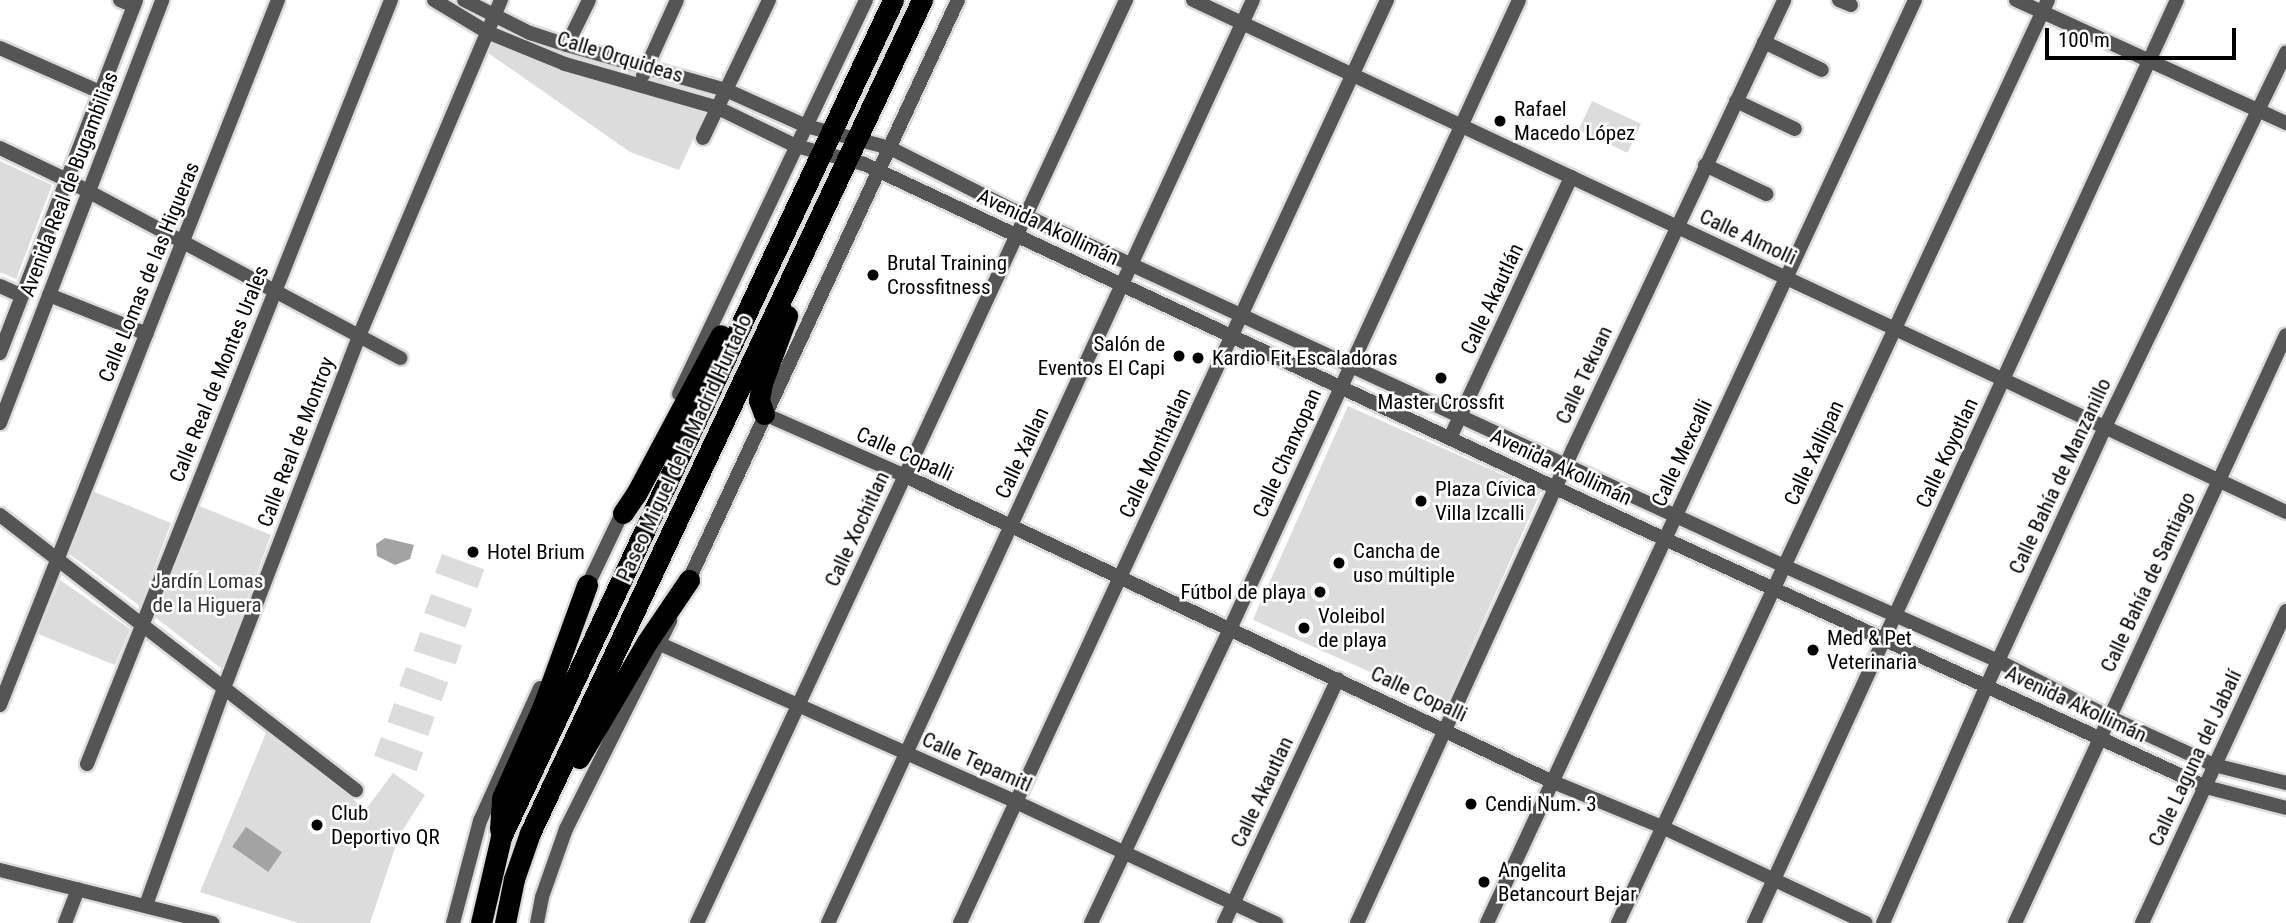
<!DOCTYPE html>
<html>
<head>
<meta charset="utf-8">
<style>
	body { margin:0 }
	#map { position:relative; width:2286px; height:923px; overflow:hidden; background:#fff; font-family:"Roboto Condensed",sans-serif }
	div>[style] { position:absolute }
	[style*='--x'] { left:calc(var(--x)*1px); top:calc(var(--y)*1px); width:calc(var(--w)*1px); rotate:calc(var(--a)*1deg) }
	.green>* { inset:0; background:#dcdcdc; transform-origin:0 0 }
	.water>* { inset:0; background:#a3a3a3; transform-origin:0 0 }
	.roads { filter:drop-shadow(2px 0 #dbdbdb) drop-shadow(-2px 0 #dbdbdb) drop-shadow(0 2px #dbdbdb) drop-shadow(0 -2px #dbdbdb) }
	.minor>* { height:14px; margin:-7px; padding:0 7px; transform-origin:7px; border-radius:7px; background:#555 }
	.highway>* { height:21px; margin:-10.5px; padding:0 10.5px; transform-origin:10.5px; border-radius:10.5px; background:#000 }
	.dots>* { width:19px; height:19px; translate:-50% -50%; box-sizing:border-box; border:4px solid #fff; border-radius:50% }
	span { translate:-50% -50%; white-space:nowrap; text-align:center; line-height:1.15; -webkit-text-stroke:5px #fff; paint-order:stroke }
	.street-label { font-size:21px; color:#000 }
	.poi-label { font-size:21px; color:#000 }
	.left { translate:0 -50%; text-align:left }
	.right { translate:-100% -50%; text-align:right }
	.park-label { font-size:21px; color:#333 }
	.scale { position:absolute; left:2045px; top:28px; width:191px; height:32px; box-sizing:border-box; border:4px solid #000; border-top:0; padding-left:9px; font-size:21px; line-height:24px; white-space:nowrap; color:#000; -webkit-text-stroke:5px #fff; paint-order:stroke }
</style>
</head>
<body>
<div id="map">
	<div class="green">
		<div style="clip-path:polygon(488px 40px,561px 69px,707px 110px,679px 170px,630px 152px,484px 50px)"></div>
		<div style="left:1592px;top:101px;width:54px;height:32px;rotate:25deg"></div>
		<div style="clip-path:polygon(0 161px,52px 185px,16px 279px,0 272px)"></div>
		<div style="left:1348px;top:406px;width:211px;height:234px;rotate:24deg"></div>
		<div style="clip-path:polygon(92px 491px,171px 523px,140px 606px,68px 553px)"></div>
		<div style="clip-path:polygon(197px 505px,271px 535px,222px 669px,155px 617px)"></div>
		<div style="left:442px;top:554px;width:45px;height:20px;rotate:20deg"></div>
		<div style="clip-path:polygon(60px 580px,130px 629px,115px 665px,38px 634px)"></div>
		<div style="left:431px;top:594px;width:44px;height:20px;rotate:20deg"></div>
		<div style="left:420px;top:632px;width:44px;height:20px;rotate:18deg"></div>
		<div style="left:406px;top:667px;width:45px;height:20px;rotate:20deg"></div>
		<div style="left:394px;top:703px;width:43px;height:20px;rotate:19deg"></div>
		<div style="clip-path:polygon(266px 733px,366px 809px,393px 773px,425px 795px,399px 836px,370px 923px,298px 923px,200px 892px)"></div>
		<div style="left:381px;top:737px;width:45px;height:20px;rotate:20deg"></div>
	</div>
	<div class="water">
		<div style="clip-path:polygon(385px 538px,414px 545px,410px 559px,395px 565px,377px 556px,376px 544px)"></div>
		<div style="left:246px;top:827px;width:44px;height:24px;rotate:35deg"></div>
	</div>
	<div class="roads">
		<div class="minor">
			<div style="--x:120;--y:0;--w:15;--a:23"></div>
			<div style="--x:434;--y:0;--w:62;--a:31.1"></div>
			<div style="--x:487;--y:32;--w:84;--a:22.3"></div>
			<div style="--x:565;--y:64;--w:159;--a:16"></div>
			<div style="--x:718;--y:108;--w:87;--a:26"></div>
			<div style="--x:796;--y:146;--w:70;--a:14.8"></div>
			<div style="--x:864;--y:164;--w:872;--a:25.1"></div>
			<div style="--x:1654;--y:534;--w:607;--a:24.62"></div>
			<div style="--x:2206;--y:787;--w:83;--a:14.7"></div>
			<div style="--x:464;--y:0;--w:74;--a:26.6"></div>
			<div style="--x:530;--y:33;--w:39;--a:18"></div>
			<div style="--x:567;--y:45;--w:165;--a:15.8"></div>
			<div style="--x:726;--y:90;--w:88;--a:24.2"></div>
			<div style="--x:806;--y:126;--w:87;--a:14.7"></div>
			<div style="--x:890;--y:148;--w:138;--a:26.8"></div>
			<div style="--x:1013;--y:210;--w:849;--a:24.78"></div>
			<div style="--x:1784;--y:566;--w:234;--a:23.9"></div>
			<div style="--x:1998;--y:661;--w:124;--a:26.8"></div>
			<div style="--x:2109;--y:717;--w:115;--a:24.6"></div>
			<div style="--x:2214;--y:765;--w:74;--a:14"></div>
			<div style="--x:1193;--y:0;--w:1207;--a:25.1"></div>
			<div style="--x:1839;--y:0;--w:13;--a:23"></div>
			<div style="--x:2016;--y:0;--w:297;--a:24.5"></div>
			<div style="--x:1764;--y:42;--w:64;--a:25.8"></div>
			<div style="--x:567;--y:45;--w:50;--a:-63.9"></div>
			<div style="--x:0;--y:48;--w:109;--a:23.7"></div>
			<div style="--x:643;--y:75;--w:82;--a:-65.6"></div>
			<div style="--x:1736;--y:101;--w:65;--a:25.4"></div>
			<div style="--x:703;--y:138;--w:153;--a:-64.4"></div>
			<div style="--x:0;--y:148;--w:74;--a:25.5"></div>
			<div style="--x:67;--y:180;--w:378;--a:28.1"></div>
			<div style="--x:1705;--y:165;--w:68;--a:25.4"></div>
			<div style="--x:0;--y:286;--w:24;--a:24"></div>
			<div style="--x:49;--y:295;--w:105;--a:21.7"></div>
			<div style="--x:0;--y:353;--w:378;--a:-68.9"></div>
			<div style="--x:679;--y:394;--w:436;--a:-64.6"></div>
			<div style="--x:764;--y:414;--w:154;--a:23.7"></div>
			<div style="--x:905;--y:476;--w:717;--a:25.28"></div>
			<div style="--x:1553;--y:782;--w:118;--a:22.4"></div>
			<div style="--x:1662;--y:827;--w:225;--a:25.2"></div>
			<div style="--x:0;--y:423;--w:453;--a:-69"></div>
			<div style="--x:1450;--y:438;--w:288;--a:-65.1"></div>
			<div style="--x:0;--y:515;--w:450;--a:37.7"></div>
			<div style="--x:686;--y:586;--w:646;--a:-65.1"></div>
			<div style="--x:584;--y:593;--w:95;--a:-64.5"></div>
			<div style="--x:660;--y:644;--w:389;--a:23.9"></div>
			<div style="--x:1016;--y:802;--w:287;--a:25"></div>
			<div style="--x:0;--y:705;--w:758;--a:-68.48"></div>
			<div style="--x:87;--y:764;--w:822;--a:-68.3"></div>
			<div style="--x:0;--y:870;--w:219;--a:14"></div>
			<div style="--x:146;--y:905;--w:231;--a:-70.2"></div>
			<div style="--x:224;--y:688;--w:377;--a:-69"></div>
			<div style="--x:359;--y:336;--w:365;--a:-67.1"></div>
			<div style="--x:65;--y:923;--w:36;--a:-69"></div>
			<div style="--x:453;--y:923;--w:106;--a:-75.2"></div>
			<div style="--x:480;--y:821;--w:146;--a:-65.7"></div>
			<div style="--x:537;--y:923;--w:26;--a:-79"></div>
			<div style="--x:542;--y:897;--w:72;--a:-70.6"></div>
			<div style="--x:566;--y:829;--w:233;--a:-63.4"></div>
			<div style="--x:697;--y:923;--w:1018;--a:-65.07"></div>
			<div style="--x:828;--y:923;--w:1016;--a:-65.28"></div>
			<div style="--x:960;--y:923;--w:1017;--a:-65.17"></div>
			<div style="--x:1091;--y:923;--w:325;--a:-64.7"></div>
			<div style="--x:1230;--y:629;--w:692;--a:-65.32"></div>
			<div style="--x:1224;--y:923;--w:269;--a:-65"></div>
			<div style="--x:1357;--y:923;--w:521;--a:-65.5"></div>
			<div style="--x:1573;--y:449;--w:496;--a:-64.8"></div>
			<div style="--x:1487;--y:923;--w:1017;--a:-65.12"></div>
			<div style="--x:1618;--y:923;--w:1018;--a:-65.02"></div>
			<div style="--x:1754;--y:923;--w:1015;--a:-65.38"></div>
			<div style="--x:1883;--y:923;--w:260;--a:-66.4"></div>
			<div style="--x:1987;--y:685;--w:284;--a:-65.4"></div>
			<div style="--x:2105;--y:427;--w:416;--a:-64.2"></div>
			<div style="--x:2015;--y:923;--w:647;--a:-65.26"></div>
			<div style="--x:2142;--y:923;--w:344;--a:-65.2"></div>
		</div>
		<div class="highway">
			<div style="--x:764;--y:414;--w:15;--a:-110"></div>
			<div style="--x:759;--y:400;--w:17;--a:-80"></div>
			<div style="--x:762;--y:383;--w:72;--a:-69.5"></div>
			<div style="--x:623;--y:513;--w:23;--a:-56"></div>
			<div style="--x:636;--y:494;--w:180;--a:-61.9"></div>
			<div style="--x:579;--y:758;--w:134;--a:-59.6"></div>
			<div style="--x:647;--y:642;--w:75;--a:-55.9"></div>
			<div style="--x:500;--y:829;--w:31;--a:-86"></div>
			<div style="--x:502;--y:798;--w:101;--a:-66"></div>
			<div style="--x:543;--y:706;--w:129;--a:-70"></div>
			<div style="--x:481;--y:923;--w:88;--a:-76.9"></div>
			<div style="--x:501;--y:837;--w:924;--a:-64.9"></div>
			<div style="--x:505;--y:923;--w:45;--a:-78.4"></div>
			<div style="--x:514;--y:879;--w:49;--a:-70.8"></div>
			<div style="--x:530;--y:833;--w:921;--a:-64.8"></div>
		</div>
	</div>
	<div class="dots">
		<div style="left:1500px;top:121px;background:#000"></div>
		<div style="left:873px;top:275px;background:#000"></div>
		<div style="left:1179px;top:356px;background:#000"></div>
		<div style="left:1198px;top:358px;background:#000"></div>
		<div style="left:1441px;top:378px;background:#000"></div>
		<div style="left:1421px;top:501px;background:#000"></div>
		<div style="left:473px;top:552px;background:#000"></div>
		<div style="left:1339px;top:563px;background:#000"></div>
		<div style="left:1320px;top:592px;background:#000"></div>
		<div style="left:1304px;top:628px;background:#000"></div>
		<div style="left:1813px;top:650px;background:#000"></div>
		<div style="left:1471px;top:804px;background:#000"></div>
		<div style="left:317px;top:825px;background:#000"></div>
		<div style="left:1484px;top:882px;background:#000"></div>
	</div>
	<div class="street-label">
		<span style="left:620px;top:57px;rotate:17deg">Calle Orquideas</span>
		<span style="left:69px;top:184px;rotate:-69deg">Avenida Real de Bugambilias</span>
		<span style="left:1048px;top:227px;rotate:25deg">Avenida Akollimán</span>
		<span style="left:1748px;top:237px;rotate:25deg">Calle Almolli</span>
		<span style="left:149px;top:272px;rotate:-68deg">Calle Lomas de las Higueras</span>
		<span style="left:1492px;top:299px;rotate:-65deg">Calle Akautlán</span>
		<span style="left:219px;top:374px;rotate:-68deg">Calle Real de Montes Urales</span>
		<span style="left:1584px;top:375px;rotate:-65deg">Calle Tekuan</span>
		<span style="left:296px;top:442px;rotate:-69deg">Calle Real de Montroy</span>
		<span style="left:684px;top:448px;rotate:-65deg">Paseo Miguel de la Madrid Hurtado</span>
		<span style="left:1022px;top:453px;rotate:-65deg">Calle Xallan</span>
		<span style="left:1155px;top:453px;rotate:-65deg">Calle Monthatlan</span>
		<span style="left:1287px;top:453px;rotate:-66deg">Calle Chanxopan</span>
		<span style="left:1682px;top:453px;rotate:-65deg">Calle Mexcalli</span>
		<span style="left:1814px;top:453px;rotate:-65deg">Calle Xallipan</span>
		<span style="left:1947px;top:453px;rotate:-65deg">Calle Koyotlan</span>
		<span style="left:905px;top:454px;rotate:24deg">Calle Copalli</span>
		<span style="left:1561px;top:467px;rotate:25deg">Avenida Akollimán</span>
		<span style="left:2060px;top:476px;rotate:-65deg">Calle Bahía de Manzanillo</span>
		<span style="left:857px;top:529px;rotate:-65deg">Calle Xochitlan</span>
		<span style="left:2148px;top:582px;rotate:-65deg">Calle Bahía de Santiago</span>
		<span style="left:1419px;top:694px;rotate:25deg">Calle Copalli</span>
		<span style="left:2076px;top:704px;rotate:25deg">Avenida Akollimán</span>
		<span style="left:2195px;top:758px;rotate:-65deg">Calle Laguna del Jabalí</span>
		<span style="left:977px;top:762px;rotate:24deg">Calle Tepamitl</span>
		<span style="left:1262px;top:792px;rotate:-65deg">Calle Akautlan</span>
	</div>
	<div class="poi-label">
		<span class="left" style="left:1514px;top:121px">Rafael<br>Macedo López</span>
		<span class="left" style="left:887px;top:275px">Brutal Training<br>Crossfitness</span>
		<span class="right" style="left:1165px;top:356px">Salón de<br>Eventos El Capi</span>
		<span class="left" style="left:1212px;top:358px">Kardio Fit Escaladoras</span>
		<span style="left:1441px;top:402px">Master Crossfit</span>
		<span class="left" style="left:1435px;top:501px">Plaza Cívica<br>Villa Izcalli</span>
		<span class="left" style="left:1353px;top:563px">Cancha de<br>uso múltiple</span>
		<span class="left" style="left:487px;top:552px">Hotel Brium</span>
		<span class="right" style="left:1306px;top:592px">Fútbol de playa</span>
		<span class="left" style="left:1318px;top:628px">Voleibol<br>de playa</span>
		<span class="left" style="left:1827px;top:650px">Med &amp; Pet<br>Veterinaria</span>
		<span class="left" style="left:1485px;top:804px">Cendi Num. 3</span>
		<span class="left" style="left:331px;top:825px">Club<br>Deportivo QR</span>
		<span class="left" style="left:1498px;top:882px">Angelita<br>Betancourt Bejar</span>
	</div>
	<div class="park-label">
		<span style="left:207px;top:593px">Jardín Lomas<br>de la Higuera</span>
	</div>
	<div class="scale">100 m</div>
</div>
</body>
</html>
